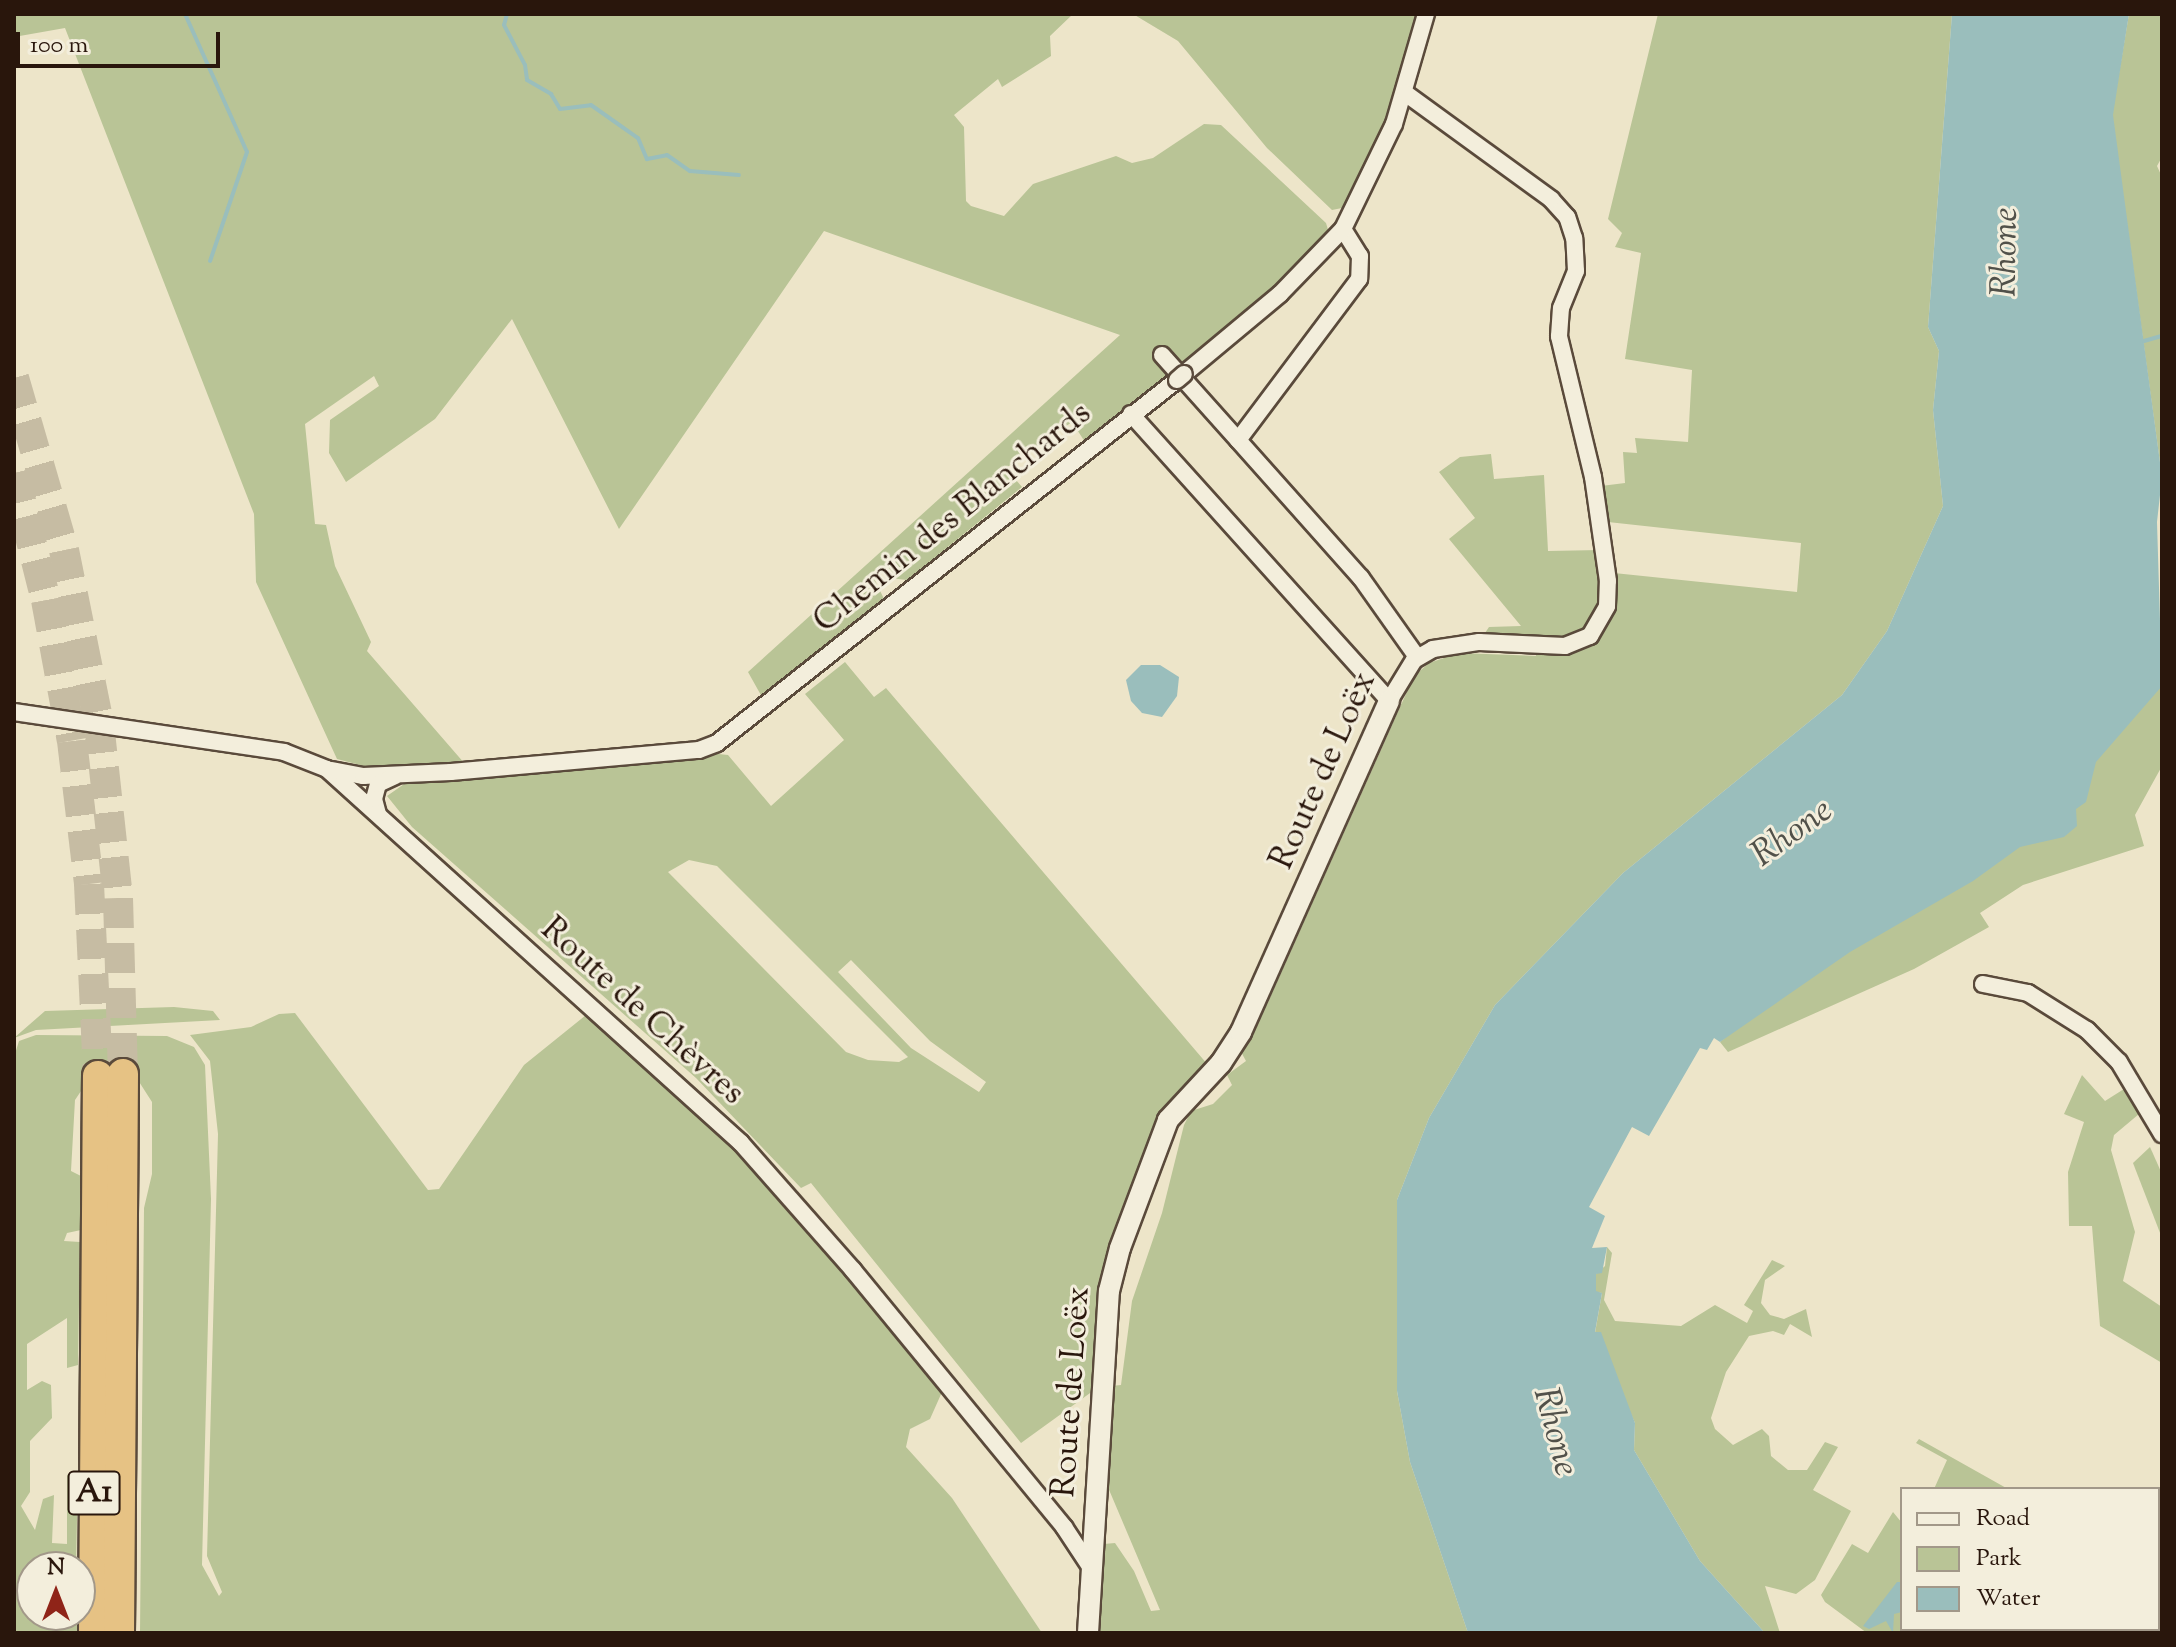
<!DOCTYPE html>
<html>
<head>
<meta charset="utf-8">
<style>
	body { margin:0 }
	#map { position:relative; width:2176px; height:1647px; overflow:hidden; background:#ede5c9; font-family:"Sorts Mill Goudy",serif }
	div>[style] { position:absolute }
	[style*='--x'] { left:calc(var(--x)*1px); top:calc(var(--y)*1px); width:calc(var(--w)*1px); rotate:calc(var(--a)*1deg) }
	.green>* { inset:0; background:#b9c496 }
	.water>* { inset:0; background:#9abebc }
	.stream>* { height:4px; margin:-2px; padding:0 2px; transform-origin:2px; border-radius:2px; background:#9abebc }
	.motorway-tunnel>* { height:30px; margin-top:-15px; transform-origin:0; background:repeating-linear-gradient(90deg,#c6bca3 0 30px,transparent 0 45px) }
	.roads { filter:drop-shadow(2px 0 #5a4a3b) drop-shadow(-2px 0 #5a4a3b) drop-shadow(0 2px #5a4a3b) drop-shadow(0 -2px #5a4a3b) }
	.minor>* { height:16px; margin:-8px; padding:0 8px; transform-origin:8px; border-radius:8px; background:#f3eedc }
	.tertiary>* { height:20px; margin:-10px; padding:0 10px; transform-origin:10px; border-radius:10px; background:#f3eedc }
	.motorway>* { height:30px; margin:-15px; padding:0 15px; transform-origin:15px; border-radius:15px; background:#e6c284 }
	.bridges { filter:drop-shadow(2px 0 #5a4a3b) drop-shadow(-2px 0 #5a4a3b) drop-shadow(0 2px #5a4a3b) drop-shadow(0 -2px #5a4a3b) }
	.minor-bridge>* { height:16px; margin:-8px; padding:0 8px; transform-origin:8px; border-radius:8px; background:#f3eedc }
	span { translate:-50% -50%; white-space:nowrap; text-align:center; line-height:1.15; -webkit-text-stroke:6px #f3eedc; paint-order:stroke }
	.shield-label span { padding:2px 6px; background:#f3eedc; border:2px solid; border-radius:6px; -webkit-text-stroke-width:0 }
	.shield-label { font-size:32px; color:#29160c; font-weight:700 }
	.street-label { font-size:34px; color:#29160c }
	.water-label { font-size:36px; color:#51514a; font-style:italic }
	.frame { position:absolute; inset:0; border:16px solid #29160c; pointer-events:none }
	.legend { position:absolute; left:1900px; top:1487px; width:260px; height:144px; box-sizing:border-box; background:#f3eedc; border:2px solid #a29889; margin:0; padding:10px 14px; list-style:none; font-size:24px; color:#29160c }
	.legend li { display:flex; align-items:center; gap:16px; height:40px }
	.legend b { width:40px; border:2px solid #a29889 }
	.north { position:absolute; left:16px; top:1551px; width:80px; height:80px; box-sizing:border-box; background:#f3eedc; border:2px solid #a29889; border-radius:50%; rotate:0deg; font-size:22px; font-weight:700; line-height:32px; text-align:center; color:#29160c }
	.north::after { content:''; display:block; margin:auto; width:28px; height:36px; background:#8f2418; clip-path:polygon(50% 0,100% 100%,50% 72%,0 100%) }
	.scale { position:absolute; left:16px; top:32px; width:204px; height:36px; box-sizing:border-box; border:4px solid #29160c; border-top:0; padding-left:10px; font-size:24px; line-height:28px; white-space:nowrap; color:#29160c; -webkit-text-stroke:6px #f3eedc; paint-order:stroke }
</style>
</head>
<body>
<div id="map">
	<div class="green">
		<div style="clip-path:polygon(14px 14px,1073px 14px,1050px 36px,1051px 56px,1002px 87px,998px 79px,954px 115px,964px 127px,966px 201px,971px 206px,1004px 216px,1033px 184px,1116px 156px,1132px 163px,1153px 158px,1204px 124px,1221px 125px,1326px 223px,1329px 233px,1274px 291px,1085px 442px,1072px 422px,1006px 468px,1022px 487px,907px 580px,890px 578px,881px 569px,873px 576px,884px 599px,762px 697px,748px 672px,1120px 335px,824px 231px,619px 529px,512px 319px,435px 419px,346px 482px,329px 453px,330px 420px,379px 386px,374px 376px,305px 424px,315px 524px,326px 525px,335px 566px,371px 642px,367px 651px,465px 764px,364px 766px,337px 759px,256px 582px,254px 514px,65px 28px,14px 37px)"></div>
		<div style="clip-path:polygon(1133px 14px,1418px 14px,1380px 136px,1342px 208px,1332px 210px,1267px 148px,1178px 41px)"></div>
		<div style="clip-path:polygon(1658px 14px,1952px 14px,1928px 327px,1939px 351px,1933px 410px,1943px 506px,1887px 631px,1842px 695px,1623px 873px,1495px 1005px,1429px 1118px,1397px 1200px,1397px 1391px,1410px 1462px,1468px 1633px,1097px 1633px,1104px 1544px,1115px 1543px,1134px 1571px,1151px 1611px,1160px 1610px,1107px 1485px,1107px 1462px,1111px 1386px,1121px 1385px,1132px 1301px,1162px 1213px,1184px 1125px,1191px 1111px,1213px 1104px,1232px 1085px,1227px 1075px,1246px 1061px,1240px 1050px,1268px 1002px,1414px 676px,1429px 663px,1459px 653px,1536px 656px,1533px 639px,1485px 633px,1489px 627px,1521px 626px,1449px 539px,1475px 518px,1439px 472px,1460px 457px,1491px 454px,1494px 479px,1544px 475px,1548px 551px,1600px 550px,1614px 573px,1797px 592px,1801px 543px,1608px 522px,1601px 486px,1625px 483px,1623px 452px,1637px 453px,1635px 438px,1688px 442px,1692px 370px,1625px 359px,1641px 253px,1615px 247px,1622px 233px,1608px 219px)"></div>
		<div style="clip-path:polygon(2129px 14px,2162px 14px,2162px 157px,2157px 166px,2162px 177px,2162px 477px,2112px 115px)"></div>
		<div style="clip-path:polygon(evenodd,845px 662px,874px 697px,886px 688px,1208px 1065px,1175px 1094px,1157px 1121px,1113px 1242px,1097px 1388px,1021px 1443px,811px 1183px,801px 1188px,696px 1078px,412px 827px,387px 796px,407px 782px,709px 753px,728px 755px,771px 806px,844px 740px,805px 694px,845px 662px,689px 860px,717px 866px,908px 1057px,899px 1062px,868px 1060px,846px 1052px,668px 872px,689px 860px,845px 662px,851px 960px,930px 1041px,986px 1082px,979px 1092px,911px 1048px,838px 972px,851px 960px)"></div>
		<div style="clip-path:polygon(2162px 674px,2162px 766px,2135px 815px,2144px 846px,2023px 885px,1980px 913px,1989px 927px,1914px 969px,1728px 1052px,1720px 1042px)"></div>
		<div style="clip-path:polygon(174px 1007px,213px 1011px,220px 1020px,36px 1030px,14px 1038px,45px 1011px)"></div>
		<div style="clip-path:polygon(591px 1011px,738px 1148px,798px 1213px,942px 1392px,930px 1419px,910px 1429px,906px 1447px,952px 1498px,1042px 1633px,140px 1633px,144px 1208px,152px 1174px,152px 1102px,136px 1077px,85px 1085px,75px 1100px,71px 1171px,83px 1177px,83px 1213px,81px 1230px,67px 1233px,64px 1241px,80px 1242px,78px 1365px,67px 1368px,67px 1318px,27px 1344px,27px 1390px,42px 1381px,51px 1385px,52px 1418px,30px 1441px,30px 1492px,21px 1506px,35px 1530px,43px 1499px,54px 1495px,52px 1543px,67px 1544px,67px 1475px,78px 1472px,76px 1567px,32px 1567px,32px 1615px,77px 1615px,78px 1633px,14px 1633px,14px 1057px,19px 1041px,36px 1035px,167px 1036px,194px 1047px,205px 1065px,211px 1199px,202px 1565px,219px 1596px,222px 1592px,207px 1556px,218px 1134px,210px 1061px,190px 1035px,251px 1027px,279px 1014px,295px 1013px,428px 1190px,439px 1189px,524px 1065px)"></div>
		<div style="clip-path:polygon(2082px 1075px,2105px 1101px,2124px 1089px,2139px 1114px,2114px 1135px,2111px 1150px,2135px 1232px,2123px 1281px,2162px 1307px,2162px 1363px,2100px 1326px,2092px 1226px,2069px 1226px,2068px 1172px,2084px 1122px,2064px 1114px)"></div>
		<div style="clip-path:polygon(2150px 1147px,2162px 1174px,2162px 1238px,2133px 1163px)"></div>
		<div style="clip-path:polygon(1607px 1247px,1612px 1253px,1604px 1300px,1615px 1321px,1681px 1326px,1715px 1305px,1747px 1323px,1753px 1311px,1744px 1305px,1772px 1260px,1785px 1266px,1765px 1280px,1761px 1303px,1770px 1315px,1784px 1319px,1806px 1309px,1812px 1337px,1790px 1324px,1784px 1335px,1773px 1331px,1749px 1336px,1726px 1372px,1711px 1418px,1715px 1429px,1733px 1445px,1762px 1429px,1769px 1436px,1771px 1456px,1788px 1470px,1807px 1470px,1825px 1442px,1838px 1447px,1813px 1490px,1851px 1511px,1815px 1580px,1796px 1594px,1765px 1586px,1780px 1633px,1765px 1633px,1700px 1561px,1634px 1450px,1635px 1423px,1595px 1333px,1602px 1293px,1596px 1292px,1596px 1274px,1605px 1266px)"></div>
		<div style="clip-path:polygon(1919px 1439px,2008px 1489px,1934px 1489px,1947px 1460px,1916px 1443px)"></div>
		<div style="clip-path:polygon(1893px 1512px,1902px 1523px,1902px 1629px,2055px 1629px,2052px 1633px,1867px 1633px,1825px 1602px,1821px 1595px,1852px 1544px,1868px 1553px)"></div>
	</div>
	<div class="water">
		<div style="clip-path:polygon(1952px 14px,2129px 14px,2113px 115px,2162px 477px,2157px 522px,2162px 686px,2096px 762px,2086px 802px,2076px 809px,2077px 826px,2064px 837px,2020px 847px,1973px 881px,1850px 952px,1720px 1042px,1714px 1038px,1707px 1050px,1700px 1048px,1649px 1136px,1632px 1127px,1589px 1207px,1605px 1216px,1592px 1248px,1607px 1247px,1602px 1273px,1596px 1274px,1596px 1291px,1602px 1293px,1595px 1332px,1601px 1332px,1635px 1423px,1634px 1450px,1700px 1561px,1765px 1633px,1468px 1633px,1410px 1462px,1397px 1391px,1397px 1200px,1429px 1118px,1495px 1005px,1623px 873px,1842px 695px,1887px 631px,1943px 506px,1933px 410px,1939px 351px,1928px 327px)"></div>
		<div style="clip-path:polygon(1141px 665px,1160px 665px,1179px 677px,1177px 696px,1162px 717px,1142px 713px,1131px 701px,1126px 680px)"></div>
		<div style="clip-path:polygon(1897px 1582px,1902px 1582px,1902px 1612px,1894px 1614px,1893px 1633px,1886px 1621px,1869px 1629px,1863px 1626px)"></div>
	</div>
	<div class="stream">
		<div style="--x:185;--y:14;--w:151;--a:65.8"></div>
		<div style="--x:247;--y:152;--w:115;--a:108.7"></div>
		<div style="--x:507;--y:14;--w:11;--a:105"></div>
		<div style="--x:504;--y:25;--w:45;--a:62.3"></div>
		<div style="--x:525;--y:65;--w:15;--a:82"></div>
		<div style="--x:527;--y:80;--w:28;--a:30"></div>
		<div style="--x:551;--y:94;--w:17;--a:59"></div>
		<div style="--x:560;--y:109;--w:31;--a:-7"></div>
		<div style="--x:591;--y:105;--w:57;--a:35.1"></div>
		<div style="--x:638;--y:138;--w:23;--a:67"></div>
		<div style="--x:647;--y:159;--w:20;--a:-11"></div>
		<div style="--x:667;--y:155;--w:28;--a:35"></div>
		<div style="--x:690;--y:171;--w:49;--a:4.7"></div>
		<div style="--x:2144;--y:341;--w:19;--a:-16"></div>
	</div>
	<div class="motorway-tunnel">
		<div style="--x:14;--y:378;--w:179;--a:73.8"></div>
		<div style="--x:64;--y:550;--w:177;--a:78.6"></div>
		<div style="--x:99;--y:723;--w:176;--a:83.8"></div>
		<div style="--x:118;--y:898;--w:176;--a:88.4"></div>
		<div style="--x:14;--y:473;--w:131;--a:75.9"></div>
		<div style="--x:46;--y:600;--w:143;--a:79.6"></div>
		<div style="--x:72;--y:741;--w:144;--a:83.2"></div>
		<div style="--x:89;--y:884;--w:192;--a:87.3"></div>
	</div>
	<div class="roads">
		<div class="minor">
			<div style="--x:1343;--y:229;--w:32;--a:58"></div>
			<div style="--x:1360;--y:256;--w:23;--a:92"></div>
			<div style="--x:1359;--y:279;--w:201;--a:126.9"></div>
			<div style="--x:1238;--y:440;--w:185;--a:48.3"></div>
			<div style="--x:1361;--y:578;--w:97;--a:54.7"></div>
			<div style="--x:1162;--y:355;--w:114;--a:48.2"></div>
			<div style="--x:1184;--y:374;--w:125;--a:-39.8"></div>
			<div style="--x:1280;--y:294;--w:91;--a:-45.9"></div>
			<div style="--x:1343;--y:229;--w:117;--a:-64.1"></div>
			<div style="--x:1394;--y:124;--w:115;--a:-73.8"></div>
			<div style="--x:1131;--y:414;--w:386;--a:48"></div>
			<div style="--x:1389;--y:701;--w:48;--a:-58.6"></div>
			<div style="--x:1414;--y:660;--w:22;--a:-30"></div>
			<div style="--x:1433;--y:649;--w:47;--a:-8.7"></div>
			<div style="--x:1479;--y:642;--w:86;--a:2.7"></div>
			<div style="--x:1565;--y:646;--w:27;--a:-22"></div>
			<div style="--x:1590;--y:636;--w:34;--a:-60"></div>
			<div style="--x:1607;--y:606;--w:25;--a:-88"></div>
			<div style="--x:1608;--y:581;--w:105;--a:-98.2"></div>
			<div style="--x:1593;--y:477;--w:145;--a:-103.6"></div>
			<div style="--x:1559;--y:336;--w:28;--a:-86"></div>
			<div style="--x:1561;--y:308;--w:40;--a:-68"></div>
			<div style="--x:1576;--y:271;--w:33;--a:-93"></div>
			<div style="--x:1574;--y:238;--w:22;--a:-108"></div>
			<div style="--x:1567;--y:217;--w:24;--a:-132"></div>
			<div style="--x:1551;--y:199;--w:180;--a:-144"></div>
			<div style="--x:14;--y:712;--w:273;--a:8.4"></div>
			<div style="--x:284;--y:752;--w:46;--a:21.6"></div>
			<div style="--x:327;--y:769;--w:558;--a:42.09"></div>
			<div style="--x:741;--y:1143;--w:169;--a:48.6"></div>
			<div style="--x:853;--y:1270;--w:333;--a:50.6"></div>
			<div style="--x:1064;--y:1527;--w:53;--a:56.6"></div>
			<div style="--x:332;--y:770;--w:32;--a:11"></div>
			<div style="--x:363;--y:776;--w:88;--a:-2.6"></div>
			<div style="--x:451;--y:772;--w:249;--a:-5.1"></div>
			<div style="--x:699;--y:750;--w:19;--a:-21"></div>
			<div style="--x:717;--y:743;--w:586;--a:-38.28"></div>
			<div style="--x:378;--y:814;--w:16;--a:-105"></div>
			<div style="--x:374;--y:799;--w:16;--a:-75"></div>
			<div style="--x:378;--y:784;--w:19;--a:-25"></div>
			<div style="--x:1983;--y:984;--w:46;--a:11.3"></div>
			<div style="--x:2028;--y:993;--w:70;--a:32.1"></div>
			<div style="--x:2087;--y:1030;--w:45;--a:45"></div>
			<div style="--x:2119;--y:1062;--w:84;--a:59.2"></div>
		</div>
		<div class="tertiary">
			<div style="--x:1088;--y:1633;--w:343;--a:-86.5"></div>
			<div style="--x:1109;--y:1291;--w:44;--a:-75.7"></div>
			<div style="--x:1120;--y:1248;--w:137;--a:-69.4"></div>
			<div style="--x:1168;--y:1120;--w:78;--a:-47.1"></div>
			<div style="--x:1221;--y:1063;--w:37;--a:-57"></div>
			<div style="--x:1241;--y:1032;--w:363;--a:-65.9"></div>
		</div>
		<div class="motorway">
			<div style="--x:94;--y:1633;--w:557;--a:-89.59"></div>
			<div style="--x:119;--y:1633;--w:559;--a:-89.59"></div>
		</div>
	</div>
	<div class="bridges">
		<div class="minor-bridge">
			<div style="--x:1177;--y:380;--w:9;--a:-41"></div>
		</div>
	</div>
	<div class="shield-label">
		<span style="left:94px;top:1493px">A1</span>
	</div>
	<div class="street-label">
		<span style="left:953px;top:518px;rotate:-39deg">Chemin des Blanchards</span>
		<span style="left:1324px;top:771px;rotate:-66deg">Route de Loëx</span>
		<span style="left:642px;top:1012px;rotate:42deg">Route de Chèvres</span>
		<span style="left:1072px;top:1392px;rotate:-86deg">Route de Loëx</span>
	</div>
	<div class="water-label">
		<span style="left:2007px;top:252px;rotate:-89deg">Rhone</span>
		<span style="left:1793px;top:834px;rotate:-36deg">Rhone</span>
		<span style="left:1554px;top:1432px;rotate:75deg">Rhone</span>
	</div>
	<div class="frame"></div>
	<ul class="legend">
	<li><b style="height:10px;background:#f3eedc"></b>Road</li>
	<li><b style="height:22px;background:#b9c496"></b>Park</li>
	<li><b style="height:22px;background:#9abebc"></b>Water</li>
	</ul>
	<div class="north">N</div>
	<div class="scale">100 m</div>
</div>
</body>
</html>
